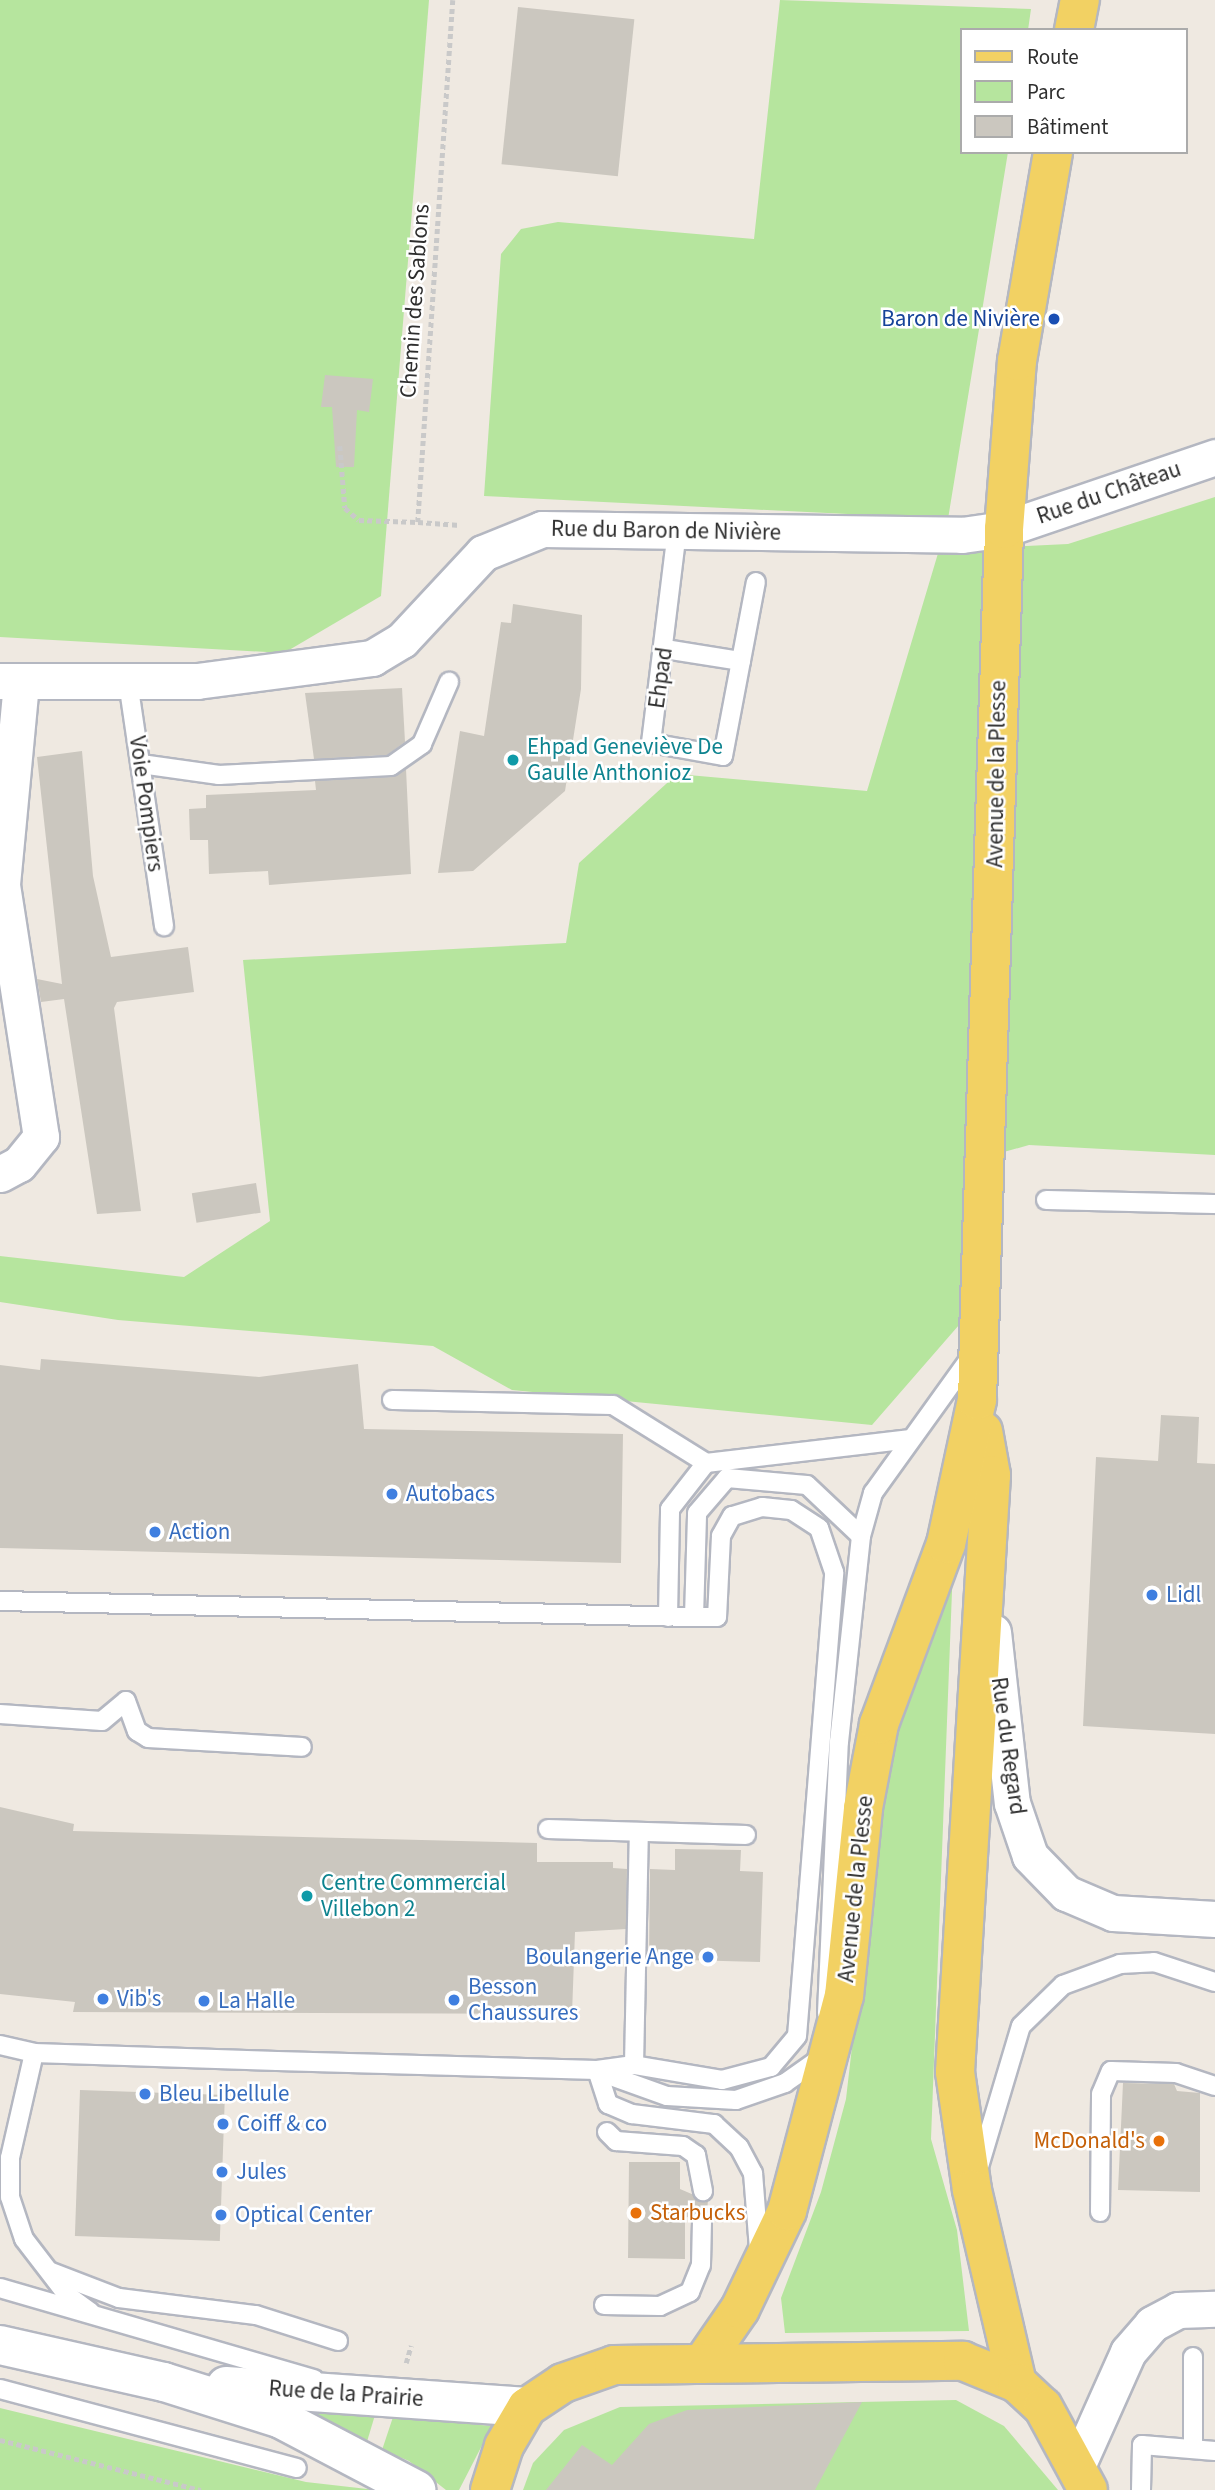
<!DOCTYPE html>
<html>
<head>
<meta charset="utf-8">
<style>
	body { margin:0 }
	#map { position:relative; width:1215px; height:2490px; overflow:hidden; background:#efe9e1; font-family:"Source Sans 3",sans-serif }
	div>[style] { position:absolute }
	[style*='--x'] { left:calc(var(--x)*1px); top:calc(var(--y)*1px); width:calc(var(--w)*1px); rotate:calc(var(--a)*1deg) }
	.green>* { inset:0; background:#b6e59e }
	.building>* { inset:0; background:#cbc7bf; transform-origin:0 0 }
	.path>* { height:4.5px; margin-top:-2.25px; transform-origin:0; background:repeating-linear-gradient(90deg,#c9c9c9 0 5px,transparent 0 8.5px) }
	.roads { filter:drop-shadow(2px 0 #b4b7c1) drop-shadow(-2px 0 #b4b7c1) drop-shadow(0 2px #b4b7c1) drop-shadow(0 -2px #b4b7c1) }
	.lane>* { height:18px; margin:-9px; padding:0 9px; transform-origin:9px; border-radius:9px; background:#fff }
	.street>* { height:35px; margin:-17.5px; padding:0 17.5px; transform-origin:17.5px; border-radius:17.5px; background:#fff }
	.secondary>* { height:38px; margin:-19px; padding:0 19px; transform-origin:19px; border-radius:19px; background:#fff }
	.primary>* { height:38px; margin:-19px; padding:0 19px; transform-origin:19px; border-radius:19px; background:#f2d163 }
	.dots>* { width:19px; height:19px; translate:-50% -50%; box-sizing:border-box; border:4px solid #fff; border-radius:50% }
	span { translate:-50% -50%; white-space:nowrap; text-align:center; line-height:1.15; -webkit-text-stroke:5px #fff; paint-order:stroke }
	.street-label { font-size:23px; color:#2e2e2e }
	.transit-label { font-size:23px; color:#164399 }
	.right { translate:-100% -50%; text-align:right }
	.culture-label { font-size:23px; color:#0d838f }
	.left { translate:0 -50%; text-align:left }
	.shop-label { font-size:23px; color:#366cbe }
	.food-label { font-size:23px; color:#c56008 }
	.legend { position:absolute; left:960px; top:28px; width:228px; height:126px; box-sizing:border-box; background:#fff; border:2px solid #ababab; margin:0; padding:9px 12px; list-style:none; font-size:21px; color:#2e2e2e }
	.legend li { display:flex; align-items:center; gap:14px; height:35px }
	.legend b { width:35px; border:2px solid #ababab }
</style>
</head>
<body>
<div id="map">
	<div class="green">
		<div style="clip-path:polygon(0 0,429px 0,381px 596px,284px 653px,0 637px)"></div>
		<div style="clip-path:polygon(780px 0,1031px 9px,1028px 30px,961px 30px,961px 152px,1008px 152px,948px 519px,484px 496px,501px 254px,521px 229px,558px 222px,754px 239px)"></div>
		<div style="clip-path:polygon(1215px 497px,1215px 1155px,1029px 1145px,972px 1161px,959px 1325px,872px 1425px,512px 1390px,433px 1346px,118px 1320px,0 1302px,0 1256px,184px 1277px,270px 1221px,243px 960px,566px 943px,579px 863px,677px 774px,867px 791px,939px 550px,1068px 544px)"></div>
		<div style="clip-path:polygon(953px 1565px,931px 2139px,957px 2230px,969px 2331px,785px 2333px,781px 2298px,821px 2192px,846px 2099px,884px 1769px)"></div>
		<div style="clip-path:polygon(956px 2400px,1004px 2426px,1058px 2490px,523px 2490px,533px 2463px,564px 2430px,620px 2407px)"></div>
		<div style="clip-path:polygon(289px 2405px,375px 2415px,366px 2445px)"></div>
		<div style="clip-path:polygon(0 2408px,306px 2482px,376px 2490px,0 2490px)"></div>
		<div style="clip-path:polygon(393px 2417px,492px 2426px,459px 2490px,446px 2490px,409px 2461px,382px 2450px)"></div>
	</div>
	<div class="building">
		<div style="left:518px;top:7px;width:117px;height:158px;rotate:6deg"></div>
		<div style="clip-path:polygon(325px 375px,373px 379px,369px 412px,357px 410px,354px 467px,336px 467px,332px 407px,321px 407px)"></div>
		<div style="clip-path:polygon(513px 604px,582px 615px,581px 689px,565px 791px,473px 871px,438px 873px,460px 731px,484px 736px,501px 622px,511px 623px)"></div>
		<div style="clip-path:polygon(402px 688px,405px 742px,387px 755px,314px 759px,305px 693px)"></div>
		<div style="clip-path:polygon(82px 751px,93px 876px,111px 957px,188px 947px,194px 992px,117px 1002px,114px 1008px,141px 1211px,97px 1214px,64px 999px,41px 1002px,37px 979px,62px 984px,37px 757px)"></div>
		<div style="clip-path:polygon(406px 769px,411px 874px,269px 885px,268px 871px,209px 874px,208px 840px,190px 840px,189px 809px,206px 808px,206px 795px,316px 790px,315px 781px,392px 777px)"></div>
		<div style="left:256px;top:1183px;width:30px;height:65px;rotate:81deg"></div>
		<div style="clip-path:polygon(41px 1359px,259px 1377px,358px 1364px,364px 1429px,623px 1434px,621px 1563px,0 1548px,0 1365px,40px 1370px)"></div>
		<div style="clip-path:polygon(1161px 1415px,1199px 1417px,1197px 1463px,1215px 1464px,1215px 1734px,1083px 1726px,1096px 1457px,1158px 1461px)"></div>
		<div style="clip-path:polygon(0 1807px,74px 1824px,73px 1831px,537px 1843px,537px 1862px,613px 1862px,613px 1868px,627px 1869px,626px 1929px,575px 1932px,572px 2014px,73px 2012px,75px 2002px,0 1994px)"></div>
		<div style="clip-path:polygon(675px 1849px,741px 1850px,740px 1871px,763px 1872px,760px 1962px,649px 1959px,650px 1869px,675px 1870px)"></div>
		<div style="clip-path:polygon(1123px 2083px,1174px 2084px,1177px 2091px,1200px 2093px,1200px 2192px,1118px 2190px)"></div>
		<div style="left:80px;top:2090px;width:145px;height:146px;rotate:2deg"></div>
		<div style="clip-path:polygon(629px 2162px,680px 2162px,680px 2189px,708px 2201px,707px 2210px,685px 2218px,685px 2259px,628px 2258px)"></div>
		<div style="clip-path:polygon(862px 2402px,815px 2490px,546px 2490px,582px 2445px,612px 2465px,649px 2424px,687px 2410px)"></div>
	</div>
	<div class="path">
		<div style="--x:453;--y:0;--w:523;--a:93.84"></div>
		<div style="--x:418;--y:522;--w:42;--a:4.1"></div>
		<div style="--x:340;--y:446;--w:62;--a:85.4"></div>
		<div style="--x:345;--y:508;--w:18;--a:41"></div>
		<div style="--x:359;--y:520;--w:59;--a:1.9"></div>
		<div style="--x:406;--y:2363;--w:18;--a:-74"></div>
		<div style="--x:0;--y:2440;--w:207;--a:14"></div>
	</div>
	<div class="roads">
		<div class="lane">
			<div style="--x:677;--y:531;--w:214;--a:97"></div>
			<div style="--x:651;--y:743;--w:73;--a:10.2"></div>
			<div style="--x:723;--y:756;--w:177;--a:-79.3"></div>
			<div style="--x:665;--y:649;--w:77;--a:9"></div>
			<div style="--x:128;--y:682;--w:247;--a:81.6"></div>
			<div style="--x:141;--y:764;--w:79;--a:8"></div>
			<div style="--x:219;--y:775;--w:172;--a:-3"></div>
			<div style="--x:391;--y:766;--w:38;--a:-35"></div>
			<div style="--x:422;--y:744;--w:68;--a:-66.5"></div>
			<div style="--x:1046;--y:1200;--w:169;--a:1.4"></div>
			<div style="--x:392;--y:1400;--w:221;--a:1.3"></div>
			<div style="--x:613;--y:1405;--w:110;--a:31.9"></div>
			<div style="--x:0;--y:1601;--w:694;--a:1.32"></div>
			<div style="--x:694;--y:1617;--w:104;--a:-88.3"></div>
			<div style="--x:697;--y:1513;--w:46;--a:-49.4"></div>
			<div style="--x:727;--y:1478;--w:80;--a:5"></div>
			<div style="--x:807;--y:1485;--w:74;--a:43.4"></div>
			<div style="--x:668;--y:1617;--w:108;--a:-88.9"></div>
			<div style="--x:670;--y:1509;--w:58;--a:-52"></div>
			<div style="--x:706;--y:1463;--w:204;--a:-6.7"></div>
			<div style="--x:0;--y:1714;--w:102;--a:3.9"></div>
			<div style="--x:102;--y:1721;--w:31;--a:-40"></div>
			<div style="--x:126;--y:1701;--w:32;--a:70"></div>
			<div style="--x:137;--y:1731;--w:13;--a:32"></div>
			<div style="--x:148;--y:1738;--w:154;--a:3.3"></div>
			<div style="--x:548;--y:1829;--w:198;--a:1.7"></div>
			<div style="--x:827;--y:2013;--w:271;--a:-87.5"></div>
			<div style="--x:839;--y:1742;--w:207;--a:-83.9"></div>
			<div style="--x:861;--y:1536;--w:45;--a:-74.4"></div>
			<div style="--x:873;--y:1493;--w:170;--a:-54.3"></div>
			<div style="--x:0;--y:2045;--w:35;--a:13"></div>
			<div style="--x:34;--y:2053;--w:243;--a:1.9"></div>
			<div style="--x:277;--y:2061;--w:320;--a:1.6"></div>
			<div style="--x:597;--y:2070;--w:37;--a:-8"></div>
			<div style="--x:634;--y:2065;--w:89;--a:9.7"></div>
			<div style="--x:722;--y:2080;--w:51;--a:-14.9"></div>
			<div style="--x:771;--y:2067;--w:40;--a:-50"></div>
			<div style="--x:797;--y:2036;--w:465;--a:-85.4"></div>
			<div style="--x:834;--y:1572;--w:46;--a:-108.8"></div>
			<div style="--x:819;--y:1528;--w:33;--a:-147"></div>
			<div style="--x:791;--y:1510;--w:29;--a:-174"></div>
			<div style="--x:762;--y:1507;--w:31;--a:163"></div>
			<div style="--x:732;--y:1516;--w:23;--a:119"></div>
			<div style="--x:721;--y:1536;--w:81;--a:92.8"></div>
			<div style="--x:717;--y:1617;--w:23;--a:180"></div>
			<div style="--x:34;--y:2053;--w:108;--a:102.9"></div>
			<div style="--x:10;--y:2158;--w:39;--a:90"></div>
			<div style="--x:10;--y:2197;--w:44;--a:71.6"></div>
			<div style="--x:24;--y:2239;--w:71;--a:52.5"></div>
			<div style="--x:67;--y:2295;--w:29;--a:36"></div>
			<div style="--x:634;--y:2065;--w:233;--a:-88.8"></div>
			<div style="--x:597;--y:2070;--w:36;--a:72"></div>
			<div style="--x:608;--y:2104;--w:26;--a:23"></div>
			<div style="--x:632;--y:2114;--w:83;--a:7"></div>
			<div style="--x:714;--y:2124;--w:34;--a:43"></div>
			<div style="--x:739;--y:2147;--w:30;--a:62"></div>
			<div style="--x:753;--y:2173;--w:76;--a:85.5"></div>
			<div style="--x:597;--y:2071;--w:74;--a:19.7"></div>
			<div style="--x:667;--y:2096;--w:69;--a:3.3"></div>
			<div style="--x:736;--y:2100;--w:52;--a:-19.1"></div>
			<div style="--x:785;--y:2083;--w:45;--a:-35.1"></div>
			<div style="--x:607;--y:2132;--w:13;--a:45"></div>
			<div style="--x:616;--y:2141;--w:67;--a:4.3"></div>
			<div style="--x:683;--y:2146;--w:16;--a:35"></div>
			<div style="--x:696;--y:2155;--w:37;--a:79"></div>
			<div style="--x:978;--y:2170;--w:150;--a:-73.4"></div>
			<div style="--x:1021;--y:2026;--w:59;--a:-44.3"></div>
			<div style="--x:1063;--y:1985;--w:61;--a:-20.2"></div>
			<div style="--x:1120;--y:1964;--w:34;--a:-3"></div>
			<div style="--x:1154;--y:1962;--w:64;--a:18.2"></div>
			<div style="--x:1100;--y:2212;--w:118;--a:-89.5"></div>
			<div style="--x:1101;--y:2094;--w:25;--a:-67"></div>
			<div style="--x:1111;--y:2071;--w:65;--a:1.8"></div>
			<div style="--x:1176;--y:2073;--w:41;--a:18.4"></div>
			<div style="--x:51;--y:2272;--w:73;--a:20.9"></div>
			<div style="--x:119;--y:2298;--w:138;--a:7.1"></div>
			<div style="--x:256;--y:2315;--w:86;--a:17.6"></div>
			<div style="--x:0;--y:2288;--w:327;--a:16.2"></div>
			<div style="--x:604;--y:2305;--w:56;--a:1"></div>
			<div style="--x:660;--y:2306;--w:33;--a:-25"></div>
			<div style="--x:690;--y:2292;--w:29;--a:-68"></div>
			<div style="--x:701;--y:2265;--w:45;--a:-88.7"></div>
			<div style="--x:0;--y:2389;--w:307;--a:14.9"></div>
			<div style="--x:1193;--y:2446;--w:89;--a:-90"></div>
			<div style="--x:1141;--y:2490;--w:45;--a:-88.7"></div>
			<div style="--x:1142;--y:2445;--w:73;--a:4.7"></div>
		</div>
		<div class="street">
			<div style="--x:0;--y:681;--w:197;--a:0"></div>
			<div style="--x:197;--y:681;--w:177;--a:-7.5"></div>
			<div style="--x:372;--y:658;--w:35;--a:-31"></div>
			<div style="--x:402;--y:640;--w:119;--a:-47"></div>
			<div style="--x:483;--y:553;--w:64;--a:-22.1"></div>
			<div style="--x:542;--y:529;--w:420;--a:0.8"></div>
			<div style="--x:962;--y:535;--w:42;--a:-8.1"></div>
			<div style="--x:1004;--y:529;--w:223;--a:-18.8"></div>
			<div style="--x:0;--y:1174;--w:21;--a:-28"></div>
			<div style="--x:19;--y:1164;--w:35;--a:-51"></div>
			<div style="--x:41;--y:1137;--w:256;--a:-98.8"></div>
			<div style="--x:2;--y:884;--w:203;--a:-84.6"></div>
			<div style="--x:993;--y:1632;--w:172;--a:83.7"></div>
			<div style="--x:1012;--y:1803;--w:56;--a:71.2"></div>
			<div style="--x:1030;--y:1856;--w:52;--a:45.8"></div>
			<div style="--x:1066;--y:1893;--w:51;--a:23.1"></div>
			<div style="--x:1113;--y:1913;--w:102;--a:3.4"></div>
			<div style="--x:1078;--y:2464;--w:123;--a:-65.9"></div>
			<div style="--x:1128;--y:2352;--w:37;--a:-49"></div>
			<div style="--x:1152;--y:2324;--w:30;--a:-28"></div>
			<div style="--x:1178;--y:2310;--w:37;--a:-2"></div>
		</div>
		<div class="secondary">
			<div style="--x:0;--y:2345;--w:168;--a:12.7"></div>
			<div style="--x:164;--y:2382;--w:123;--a:17.5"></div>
			<div style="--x:281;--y:2419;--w:153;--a:27.7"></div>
			<div style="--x:226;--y:2386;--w:302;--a:4"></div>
		</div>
		<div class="primary">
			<div style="--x:1074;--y:30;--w:31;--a:-79"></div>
			<div style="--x:983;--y:1431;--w:45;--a:79.7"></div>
			<div style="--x:991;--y:1475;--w:598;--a:93.45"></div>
			<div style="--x:955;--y:2072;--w:119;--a:81.8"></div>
			<div style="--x:972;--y:2190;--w:198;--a:76.9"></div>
			<div style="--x:702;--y:2364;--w:67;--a:-55.4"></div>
			<div style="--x:740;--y:2309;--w:109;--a:-64.4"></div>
			<div style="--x:787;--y:2211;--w:222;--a:-75.2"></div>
			<div style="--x:844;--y:1996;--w:189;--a:-84.2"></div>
			<div style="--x:863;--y:1808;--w:86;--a:-79.2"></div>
			<div style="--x:879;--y:1724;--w:192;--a:-69.6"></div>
			<div style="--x:946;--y:1544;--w:147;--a:-77.9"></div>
			<div style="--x:977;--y:1400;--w:871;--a:-88.22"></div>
			<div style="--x:1004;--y:529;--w:169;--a:-85.6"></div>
			<div style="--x:1017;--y:361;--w:212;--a:-80.2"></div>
			<div style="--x:490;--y:2490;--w:46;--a:-72.3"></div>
			<div style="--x:504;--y:2446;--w:45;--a:-59.5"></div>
			<div style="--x:527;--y:2407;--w:43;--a:-33.7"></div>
			<div style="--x:563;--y:2383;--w:54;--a:-19.4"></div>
			<div style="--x:614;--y:2365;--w:349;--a:-0.7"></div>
			<div style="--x:963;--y:2361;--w:58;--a:22.2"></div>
			<div style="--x:1017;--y:2383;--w:35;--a:43"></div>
			<div style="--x:1043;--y:2407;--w:94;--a:61.5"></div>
		</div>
	</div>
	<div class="dots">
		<div style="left:1054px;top:319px;background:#1a4fb4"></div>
		<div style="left:513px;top:760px;background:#0f9aa8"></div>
		<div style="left:392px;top:1494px;background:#3f7fe0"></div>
		<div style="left:155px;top:1532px;background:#3f7fe0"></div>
		<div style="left:1152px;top:1595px;background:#3f7fe0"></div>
		<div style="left:307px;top:1896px;background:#0f9aa8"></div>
		<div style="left:708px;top:1957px;background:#3f7fe0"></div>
		<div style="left:103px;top:1999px;background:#3f7fe0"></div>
		<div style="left:454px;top:2000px;background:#3f7fe0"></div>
		<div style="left:204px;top:2001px;background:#3f7fe0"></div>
		<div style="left:145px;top:2094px;background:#3f7fe0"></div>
		<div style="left:223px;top:2124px;background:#3f7fe0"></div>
		<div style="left:1159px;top:2141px;background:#e8710a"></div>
		<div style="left:222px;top:2172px;background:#3f7fe0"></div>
		<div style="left:636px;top:2213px;background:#e8710a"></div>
		<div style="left:221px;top:2215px;background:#3f7fe0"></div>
	</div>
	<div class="street-label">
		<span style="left:415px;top:301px;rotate:-86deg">Chemin des Sablons</span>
		<span style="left:1109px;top:493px;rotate:-19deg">Rue du Château</span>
		<span style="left:666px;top:531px;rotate:1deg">Rue du Baron de Nivière</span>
		<span style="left:661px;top:678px;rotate:-82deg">Ehpad</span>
		<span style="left:997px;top:774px;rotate:-89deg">Avenue de la Plesse</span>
		<span style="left:146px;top:804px;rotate:82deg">Voie Pompiers</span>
		<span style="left:1008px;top:1746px;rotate:82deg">Rue du Regard</span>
		<span style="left:856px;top:1889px;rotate:-84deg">Avenue de la Plesse</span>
		<span style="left:346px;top:2394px;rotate:4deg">Rue de la Prairie</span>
	</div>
	<div class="transit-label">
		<span class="right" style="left:1040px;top:319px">Baron de Nivière</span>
	</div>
	<div class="culture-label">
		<span class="left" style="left:527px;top:760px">Ehpad Geneviève De<br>Gaulle Anthonioz</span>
		<span class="left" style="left:321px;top:1896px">Centre Commercial<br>Villebon 2</span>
	</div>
	<div class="shop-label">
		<span class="left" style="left:406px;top:1494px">Autobacs</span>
		<span class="left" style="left:169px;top:1532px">Action</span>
		<span class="left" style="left:1166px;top:1595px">Lidl</span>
		<span class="right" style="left:694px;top:1957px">Boulangerie Ange</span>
		<span class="left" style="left:468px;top:2000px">Besson<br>Chaussures</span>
		<span class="left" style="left:117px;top:1999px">Vib's</span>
		<span class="left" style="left:218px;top:2001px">La Halle</span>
		<span class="left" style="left:159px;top:2094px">Bleu Libellule</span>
		<span class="left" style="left:237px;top:2124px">Coiff &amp; co</span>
		<span class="left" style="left:236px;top:2172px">Jules</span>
		<span class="left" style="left:235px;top:2215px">Optical Center</span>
	</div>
	<div class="food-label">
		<span class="right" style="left:1145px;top:2141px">McDonald's</span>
		<span class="left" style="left:650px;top:2213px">Starbucks</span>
	</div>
	<ul class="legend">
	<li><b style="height:9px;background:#f2d163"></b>Route</li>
	<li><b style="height:19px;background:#b6e59e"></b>Parc</li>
	<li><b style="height:19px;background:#cbc7bf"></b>Bâtiment</li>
	</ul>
</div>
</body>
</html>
